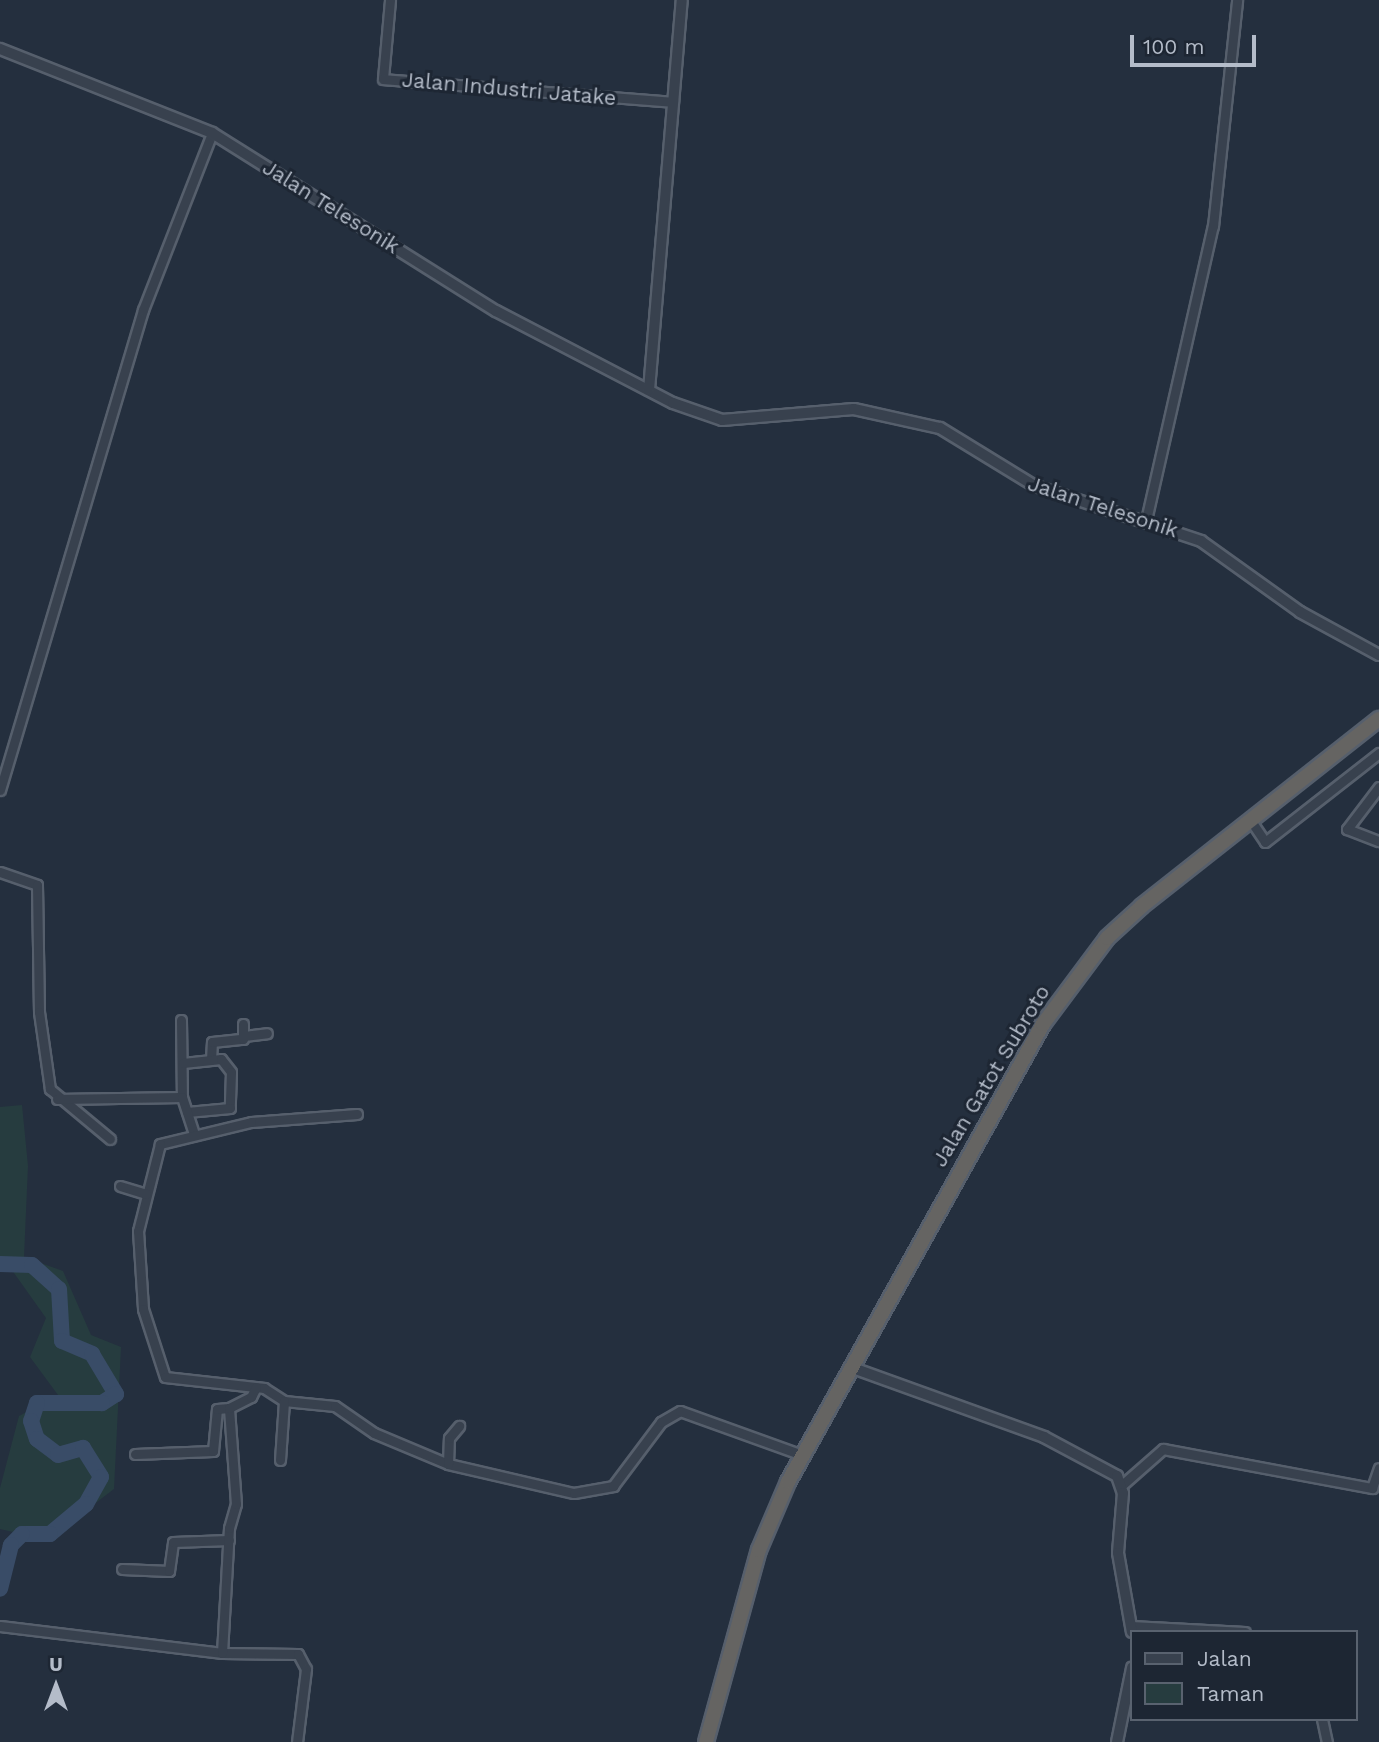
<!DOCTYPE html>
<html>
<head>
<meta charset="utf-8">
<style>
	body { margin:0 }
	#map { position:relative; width:1379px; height:1742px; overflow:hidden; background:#242f3e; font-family:"Work Sans",sans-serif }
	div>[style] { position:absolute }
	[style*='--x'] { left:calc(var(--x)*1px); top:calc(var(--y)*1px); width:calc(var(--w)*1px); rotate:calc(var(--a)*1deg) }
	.green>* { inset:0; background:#263c3f }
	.river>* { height:16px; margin:-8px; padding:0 8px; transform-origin:8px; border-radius:8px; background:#394c67 }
	.roads { filter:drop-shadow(2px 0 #565f6c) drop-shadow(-2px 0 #565f6c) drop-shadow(0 2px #565f6c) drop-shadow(0 -2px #565f6c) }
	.minor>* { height:9px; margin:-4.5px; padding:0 4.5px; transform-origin:4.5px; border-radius:4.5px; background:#38414e }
	.tertiary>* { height:10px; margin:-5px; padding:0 5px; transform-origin:5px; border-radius:5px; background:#38414e }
	.trunk>* { height:14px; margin:-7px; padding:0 7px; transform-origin:7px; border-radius:7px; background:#656462 }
	span { translate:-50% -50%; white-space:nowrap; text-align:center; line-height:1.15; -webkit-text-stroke:6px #1d2633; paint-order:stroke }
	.street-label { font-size:21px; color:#b4bcc9 }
	.legend { position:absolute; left:1130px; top:1630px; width:228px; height:91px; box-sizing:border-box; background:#1d2633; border:2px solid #59626f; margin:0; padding:9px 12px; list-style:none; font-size:21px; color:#b4bcc9 }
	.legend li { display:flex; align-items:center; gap:14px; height:35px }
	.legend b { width:35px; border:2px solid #59626f }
	.north { position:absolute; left:21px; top:1651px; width:70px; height:70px; -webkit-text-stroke:5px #1d2633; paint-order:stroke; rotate:0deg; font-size:19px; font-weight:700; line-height:28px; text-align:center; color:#b4bcc9 }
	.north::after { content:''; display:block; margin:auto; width:24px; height:32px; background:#b4bcc9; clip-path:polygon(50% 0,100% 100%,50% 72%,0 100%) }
	.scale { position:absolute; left:1130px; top:35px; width:126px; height:32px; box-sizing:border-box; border:4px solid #b4bcc9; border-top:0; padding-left:9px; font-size:21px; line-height:24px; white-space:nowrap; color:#b4bcc9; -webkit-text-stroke:5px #1d2633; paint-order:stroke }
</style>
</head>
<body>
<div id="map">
	<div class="green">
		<div style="clip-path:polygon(22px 1105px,28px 1166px,24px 1257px,63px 1271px,91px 1335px,121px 1347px,114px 1489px,47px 1540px,0 1529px,0 1488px,19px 1416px,58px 1395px,30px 1357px,46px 1318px,9px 1266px,0 1267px,0 1107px)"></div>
	</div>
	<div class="river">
		<div style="--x:0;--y:1264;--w:32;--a:2"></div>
		<div style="--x:32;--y:1265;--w:36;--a:42"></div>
		<div style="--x:59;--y:1289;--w:52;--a:86.7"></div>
		<div style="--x:62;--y:1341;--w:33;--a:23"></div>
		<div style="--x:92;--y:1354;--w:47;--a:59"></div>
		<div style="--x:116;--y:1394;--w:17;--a:147"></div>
		<div style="--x:102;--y:1403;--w:65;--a:180"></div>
		<div style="--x:37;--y:1403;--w:19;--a:108"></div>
		<div style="--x:31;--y:1421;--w:19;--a:72"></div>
		<div style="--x:37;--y:1439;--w:26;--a:37"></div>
		<div style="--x:58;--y:1455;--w:26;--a:-16"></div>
		<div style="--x:83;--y:1448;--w:34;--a:58"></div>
		<div style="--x:101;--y:1477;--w:31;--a:119"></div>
		<div style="--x:86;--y:1504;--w:47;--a:140.2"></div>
		<div style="--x:50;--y:1534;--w:28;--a:180"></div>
		<div style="--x:22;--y:1534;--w:16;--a:135"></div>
		<div style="--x:11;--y:1545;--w:45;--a:104"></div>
	</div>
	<div class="roads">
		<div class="minor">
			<div style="--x:390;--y:0;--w:79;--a:95.1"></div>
			<div style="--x:383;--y:79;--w:291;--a:4.5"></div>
			<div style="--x:1146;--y:520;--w:302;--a:-77.2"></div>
			<div style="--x:1213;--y:226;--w:227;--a:-83.9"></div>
			<div style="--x:1379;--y:787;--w:53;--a:127.3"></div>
			<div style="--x:1347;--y:829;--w:34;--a:21"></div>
			<div style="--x:0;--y:790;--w:501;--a:-73.41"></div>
			<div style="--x:143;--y:310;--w:190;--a:-68.7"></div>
			<div style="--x:1251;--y:821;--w:25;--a:56"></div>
			<div style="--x:1265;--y:842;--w:145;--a:-38"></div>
			<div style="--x:0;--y:872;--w:39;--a:19"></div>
			<div style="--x:37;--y:885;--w:127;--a:89.1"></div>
			<div style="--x:39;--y:1012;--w:78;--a:81.9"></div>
			<div style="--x:50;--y:1089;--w:78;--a:39.8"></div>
			<div style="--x:181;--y:1020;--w:77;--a:89.3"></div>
			<div style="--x:244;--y:1036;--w:23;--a:-7"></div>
			<div style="--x:211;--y:1060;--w:18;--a:-87"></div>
			<div style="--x:212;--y:1042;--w:31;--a:-6"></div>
			<div style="--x:243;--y:1039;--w:15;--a:-90"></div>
			<div style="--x:183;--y:1063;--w:38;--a:-6"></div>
			<div style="--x:221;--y:1059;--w:16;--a:52"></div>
			<div style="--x:231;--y:1072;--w:36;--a:92"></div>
			<div style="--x:230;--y:1108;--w:43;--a:174.7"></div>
			<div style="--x:57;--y:1099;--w:125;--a:-0.9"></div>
			<div style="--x:182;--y:1097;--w:39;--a:72"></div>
			<div style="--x:357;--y:1114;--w:106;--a:175.7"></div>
			<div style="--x:251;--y:1122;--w:94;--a:166.4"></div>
			<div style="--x:160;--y:1144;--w:90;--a:104.2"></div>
			<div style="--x:138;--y:1231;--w:78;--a:86.3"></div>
			<div style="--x:143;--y:1309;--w:71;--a:72.1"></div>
			<div style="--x:165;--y:1377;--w:100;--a:6.3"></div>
			<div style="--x:264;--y:1388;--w:24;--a:33"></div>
			<div style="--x:284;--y:1401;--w:51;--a:5.6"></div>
			<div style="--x:335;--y:1406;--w:47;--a:34.7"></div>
			<div style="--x:374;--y:1433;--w:80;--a:22.7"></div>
			<div style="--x:448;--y:1464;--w:129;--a:13"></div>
			<div style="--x:574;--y:1493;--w:40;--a:-10"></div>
			<div style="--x:613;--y:1486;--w:80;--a:-53.1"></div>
			<div style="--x:661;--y:1422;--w:22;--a:-30"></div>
			<div style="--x:680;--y:1411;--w:130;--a:19.8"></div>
			<div style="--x:120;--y:1186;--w:27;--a:17"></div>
			<div style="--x:135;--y:1454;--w:78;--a:-2.2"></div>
			<div style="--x:213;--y:1451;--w:42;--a:-84.6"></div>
			<div style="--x:217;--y:1409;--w:12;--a:-5"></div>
			<div style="--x:280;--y:1460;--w:59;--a:-86.1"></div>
			<div style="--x:448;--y:1464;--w:26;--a:-88"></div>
			<div style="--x:449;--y:1438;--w:16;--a:-50"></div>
			<div style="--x:1122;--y:1485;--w:55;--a:-41.3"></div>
			<div style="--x:1163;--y:1449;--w:213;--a:10.6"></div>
			<div style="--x:1372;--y:1488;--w:21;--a:-71"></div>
			<div style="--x:122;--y:1569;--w:47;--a:2.4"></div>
			<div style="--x:169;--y:1571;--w:29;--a:-82"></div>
			<div style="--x:173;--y:1542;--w:56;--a:-2"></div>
			<div style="--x:0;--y:1626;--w:224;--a:6.9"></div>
			<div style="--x:222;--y:1653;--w:76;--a:0.8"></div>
			<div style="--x:298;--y:1654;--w:17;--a:62"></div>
			<div style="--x:306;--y:1669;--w:74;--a:97"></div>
			<div style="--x:1131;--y:1626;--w:114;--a:3"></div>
			<div style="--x:222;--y:1653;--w:125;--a:-86.8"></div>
			<div style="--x:229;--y:1528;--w:25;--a:-74"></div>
			<div style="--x:236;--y:1504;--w:96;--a:-94.2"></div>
			<div style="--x:229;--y:1408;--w:25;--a:-27"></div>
			<div style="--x:251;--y:1397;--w:11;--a:-63"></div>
			<div style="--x:1322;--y:1719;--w:24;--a:78"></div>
		</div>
		<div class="tertiary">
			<div style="--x:0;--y:49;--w:228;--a:21.6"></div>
			<div style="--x:212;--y:133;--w:335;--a:32.1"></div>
			<div style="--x:496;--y:311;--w:199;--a:27.5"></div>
			<div style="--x:673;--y:403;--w:52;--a:19.1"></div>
			<div style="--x:722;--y:420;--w:132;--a:-4.8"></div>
			<div style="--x:854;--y:409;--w:88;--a:12.5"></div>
			<div style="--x:940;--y:428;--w:109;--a:31.5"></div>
			<div style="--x:1033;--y:485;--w:177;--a:18.4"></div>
			<div style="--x:1201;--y:541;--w:122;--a:35.6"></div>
			<div style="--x:1300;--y:612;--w:90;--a:28.6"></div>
			<div style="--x:649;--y:390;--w:391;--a:-85.2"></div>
			<div style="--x:850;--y:1367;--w:206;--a:19.8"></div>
			<div style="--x:1044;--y:1437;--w:83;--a:28.1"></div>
			<div style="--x:1117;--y:1476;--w:18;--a:71"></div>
			<div style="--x:1123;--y:1493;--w:60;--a:94.8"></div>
			<div style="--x:1118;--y:1553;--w:80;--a:80"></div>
			<div style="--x:1117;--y:1742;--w:76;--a:-78.5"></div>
		</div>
		<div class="trunk">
			<div style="--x:706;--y:1742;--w:199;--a:-74.6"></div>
			<div style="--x:759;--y:1550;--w:74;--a:-66.9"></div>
			<div style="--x:788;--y:1482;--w:524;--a:-60.89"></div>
			<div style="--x:1043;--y:1024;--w:107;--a:-53.3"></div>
			<div style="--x:1107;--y:938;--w:47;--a:-42.4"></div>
			<div style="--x:1142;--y:906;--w:302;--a:-38.3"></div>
		</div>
	</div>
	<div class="street-label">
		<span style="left:509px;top:89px;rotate:5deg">Jalan Industri Jatake</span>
		<span style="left:331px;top:207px;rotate:32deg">Jalan Telesonik</span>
		<span style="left:1103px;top:507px;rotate:18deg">Jalan Telesonik</span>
		<span style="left:991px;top:1076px;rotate:-59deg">Jalan Gatot Subroto</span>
	</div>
	<ul class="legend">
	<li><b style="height:9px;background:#38414e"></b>Jalan</li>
	<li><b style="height:19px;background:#263c3f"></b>Taman</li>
	</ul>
	<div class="north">U</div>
	<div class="scale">100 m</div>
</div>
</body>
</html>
